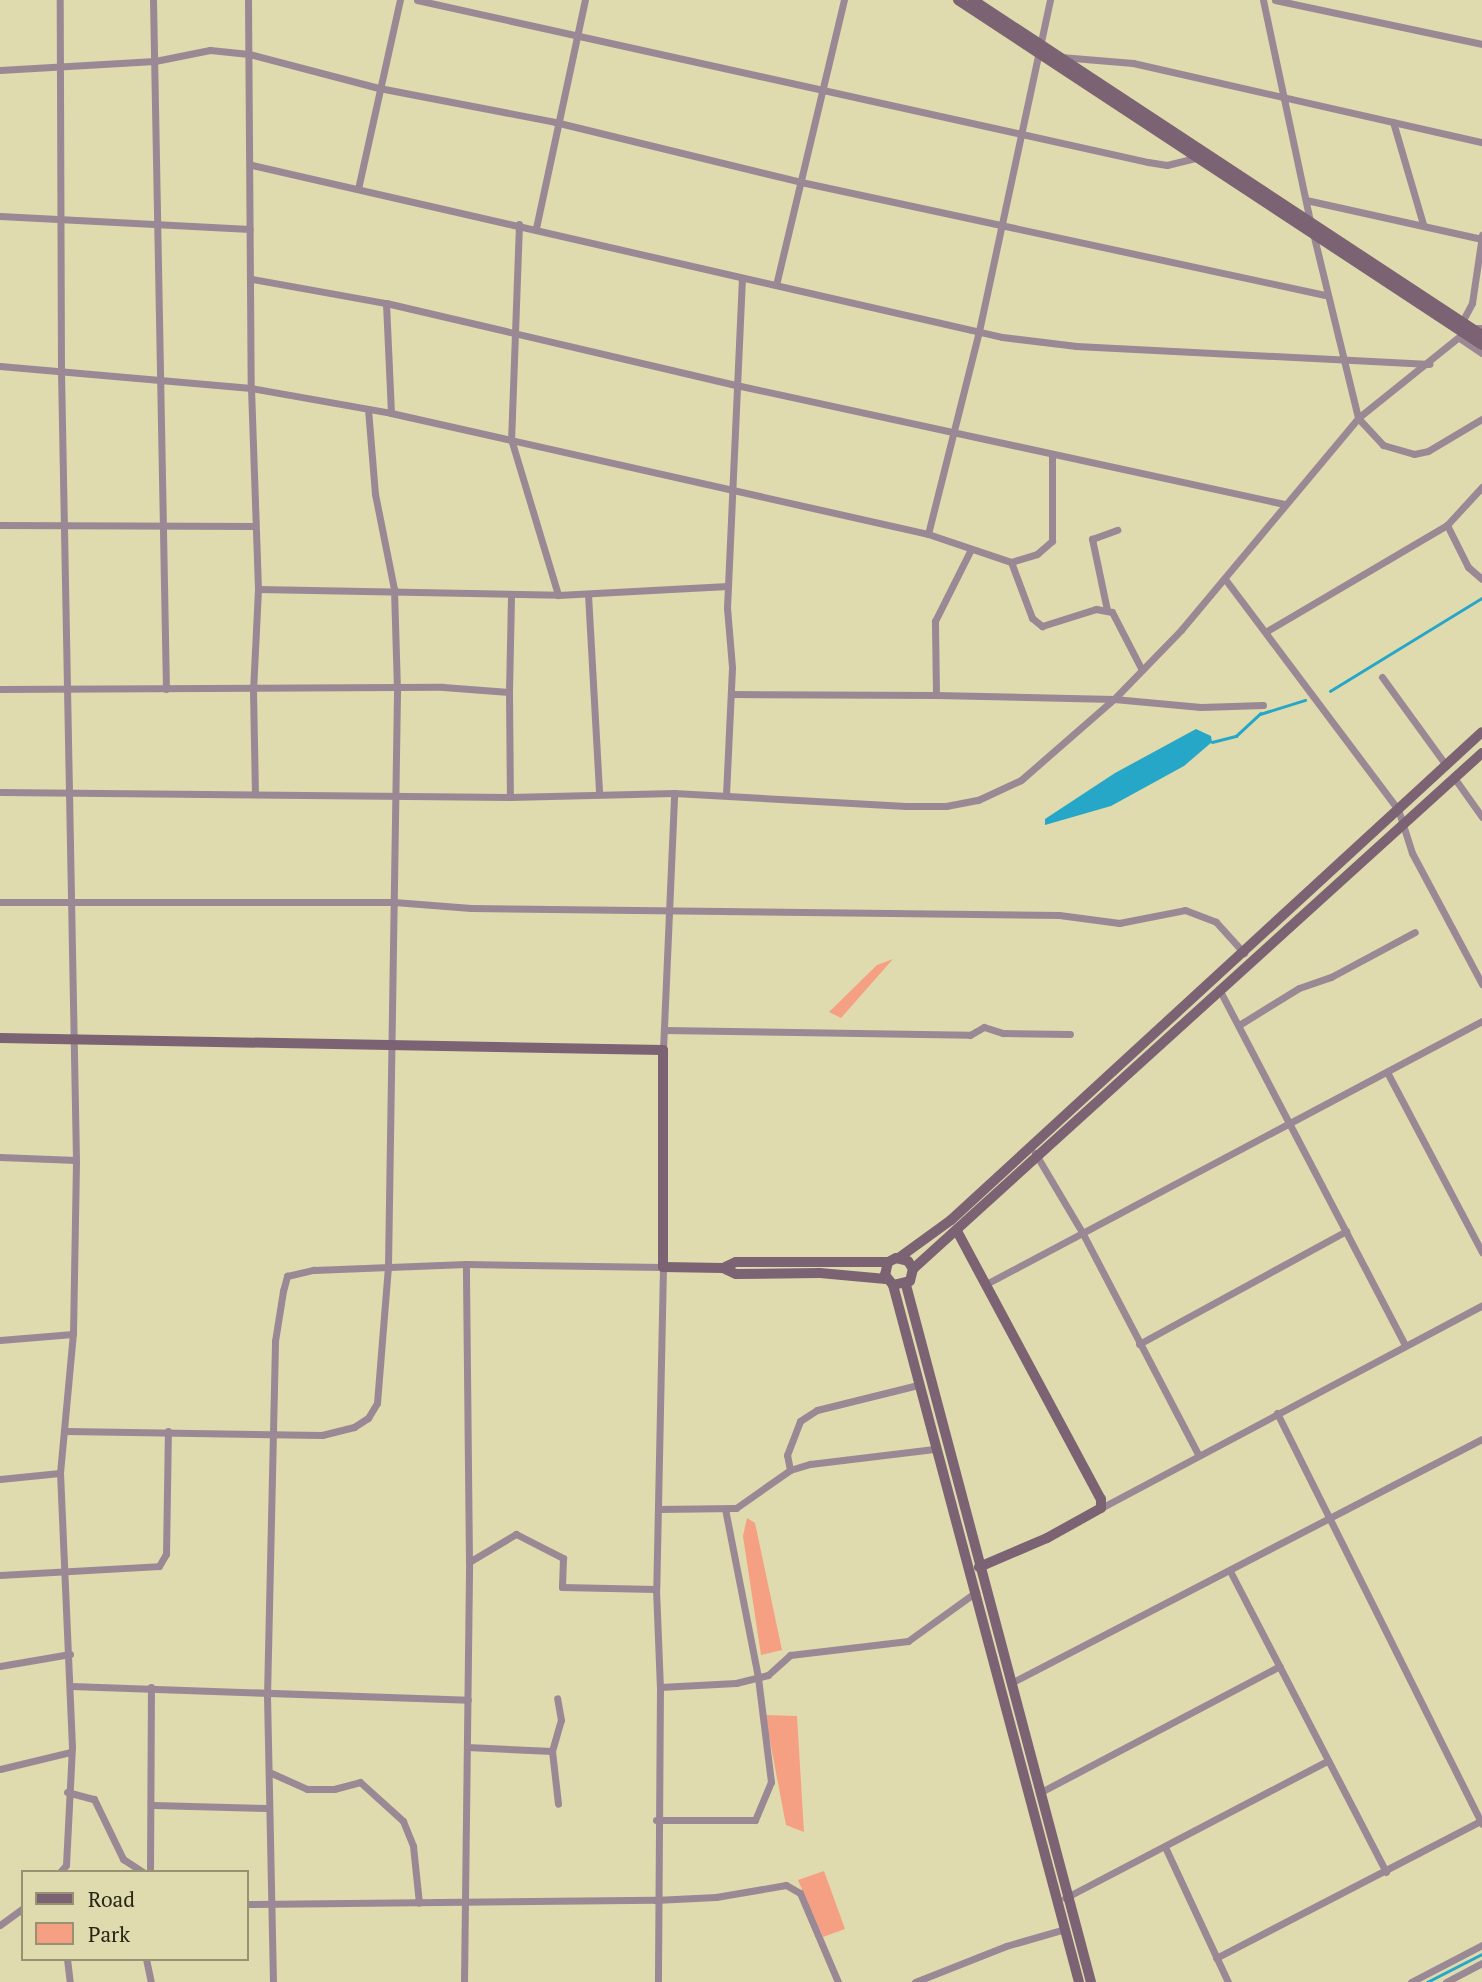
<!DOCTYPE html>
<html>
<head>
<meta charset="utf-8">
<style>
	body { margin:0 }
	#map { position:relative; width:1482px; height:1982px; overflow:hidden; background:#e0daaf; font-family:"PT Serif",serif }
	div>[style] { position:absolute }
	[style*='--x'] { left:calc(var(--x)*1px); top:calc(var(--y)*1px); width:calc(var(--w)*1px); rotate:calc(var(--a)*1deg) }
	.green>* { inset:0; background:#f5a083 }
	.water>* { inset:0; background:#27a7c8 }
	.stream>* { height:2.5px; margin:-1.25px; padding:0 1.25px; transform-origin:1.25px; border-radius:1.25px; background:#27a7c8 }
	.street>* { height:7px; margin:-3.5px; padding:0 3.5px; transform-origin:3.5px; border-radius:3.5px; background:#9a8994 }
	.secondary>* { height:10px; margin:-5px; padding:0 5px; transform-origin:5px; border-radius:5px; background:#7b6373 }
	span { translate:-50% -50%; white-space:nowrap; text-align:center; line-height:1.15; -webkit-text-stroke:6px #e0daaf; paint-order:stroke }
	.legend { position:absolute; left:21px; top:1870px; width:228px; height:91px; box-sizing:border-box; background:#e0daaf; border:2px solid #979272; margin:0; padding:9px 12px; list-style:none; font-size:21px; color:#292616 }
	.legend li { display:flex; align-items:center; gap:14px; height:35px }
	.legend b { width:35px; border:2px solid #979272 }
</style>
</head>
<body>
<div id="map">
	<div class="green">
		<div style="clip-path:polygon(893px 959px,841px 1018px,829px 1012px,877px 965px)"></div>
		<div style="clip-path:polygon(747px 1518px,755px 1523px,782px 1650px,761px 1655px,743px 1536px)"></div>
		<div style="clip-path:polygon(765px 1715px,797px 1716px,804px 1832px,786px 1825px)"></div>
		<div style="clip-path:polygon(824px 1871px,845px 1929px,823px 1937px,798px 1880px)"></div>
	</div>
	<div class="water">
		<div style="clip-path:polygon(1196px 729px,1211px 736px,1212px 742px,1184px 766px,1111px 806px,1045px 825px,1045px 819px,1115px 773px)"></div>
	</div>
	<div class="stream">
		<div style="--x:1330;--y:691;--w:178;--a:-31.5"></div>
		<div style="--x:1212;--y:742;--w:25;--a:-14"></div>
		<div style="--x:1236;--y:736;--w:33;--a:-43"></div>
		<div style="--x:1260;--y:714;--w:47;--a:-17.3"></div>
		<div style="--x:1427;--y:1982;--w:62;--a:-27"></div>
	</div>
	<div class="street">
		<div style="--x:153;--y:0;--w:689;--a:88.92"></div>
		<div style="--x:248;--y:0;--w:388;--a:89.6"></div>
		<div style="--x:251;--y:388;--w:201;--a:88"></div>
		<div style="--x:258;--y:589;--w:102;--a:92.8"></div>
		<div style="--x:253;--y:691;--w:102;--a:88.9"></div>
		<div style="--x:417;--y:0;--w:749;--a:12.5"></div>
		<div style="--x:1148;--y:162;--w:19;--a:9"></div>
		<div style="--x:1167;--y:165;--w:30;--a:-14"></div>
		<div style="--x:1263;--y:0;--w:227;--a:78"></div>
		<div style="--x:1275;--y:0;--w:212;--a:12"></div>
		<div style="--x:1061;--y:57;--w:72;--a:4.8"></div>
		<div style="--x:1133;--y:63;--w:358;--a:12.8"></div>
		<div style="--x:0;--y:70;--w:155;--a:-3.3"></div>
		<div style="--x:155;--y:61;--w:56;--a:-11.3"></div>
		<div style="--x:210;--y:50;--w:39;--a:6"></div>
		<div style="--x:249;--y:54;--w:134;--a:14.7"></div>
		<div style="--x:379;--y:88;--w:179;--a:10.9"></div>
		<div style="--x:555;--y:122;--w:253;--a:13.7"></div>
		<div style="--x:801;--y:182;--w:536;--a:12.17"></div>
		<div style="--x:1393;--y:122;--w:106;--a:73.6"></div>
		<div style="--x:252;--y:165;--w:769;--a:12.92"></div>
		<div style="--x:1002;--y:337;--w:75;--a:6.9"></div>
		<div style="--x:1076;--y:346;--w:354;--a:2.9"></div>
		<div style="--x:358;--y:189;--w:194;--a:-77.5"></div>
		<div style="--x:1306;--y:200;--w:180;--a:12.5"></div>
		<div style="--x:0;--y:216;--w:250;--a:3"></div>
		<div style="--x:519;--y:224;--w:215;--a:92.1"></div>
		<div style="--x:511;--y:439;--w:163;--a:73.2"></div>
		<div style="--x:558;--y:595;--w:170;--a:-3"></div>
		<div style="--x:536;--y:228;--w:233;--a:-77.9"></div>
		<div style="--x:1313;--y:233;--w:190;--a:76.3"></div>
		<div style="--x:1358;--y:418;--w:37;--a:47"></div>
		<div style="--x:1383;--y:445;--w:32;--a:16"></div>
		<div style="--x:1414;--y:454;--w:14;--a:-12"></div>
		<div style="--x:1428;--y:451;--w:63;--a:-30.7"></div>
		<div style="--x:252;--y:279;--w:136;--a:10.2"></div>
		<div style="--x:386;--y:303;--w:359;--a:13.2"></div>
		<div style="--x:736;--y:385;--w:561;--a:12.25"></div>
		<div style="--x:776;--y:285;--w:293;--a:-76.6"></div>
		<div style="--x:386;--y:303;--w:110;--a:87.4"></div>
		<div style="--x:1462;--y:322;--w:21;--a:-62"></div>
		<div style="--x:1472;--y:303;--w:69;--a:-81.6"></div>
		<div style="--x:1461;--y:339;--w:25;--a:34"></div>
		<div style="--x:0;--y:366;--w:252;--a:5"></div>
		<div style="--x:251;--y:388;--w:142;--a:10.1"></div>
		<div style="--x:391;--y:413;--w:550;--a:12.7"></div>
		<div style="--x:928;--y:534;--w:88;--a:18.6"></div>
		<div style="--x:1011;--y:562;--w:60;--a:69.4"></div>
		<div style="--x:1032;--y:618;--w:13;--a:39"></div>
		<div style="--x:1042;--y:626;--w:57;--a:-17.5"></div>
		<div style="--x:1096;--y:609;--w:16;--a:11"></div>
		<div style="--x:1112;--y:612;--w:65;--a:62.7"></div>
		<div style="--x:0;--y:525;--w:254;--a:0.2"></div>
		<div style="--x:1447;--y:525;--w:47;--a:63.4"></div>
		<div style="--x:1468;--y:567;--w:18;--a:41"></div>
		<div style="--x:928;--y:534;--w:209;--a:-75.9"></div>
		<div style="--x:979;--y:331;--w:339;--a:-77.9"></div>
		<div style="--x:1011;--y:562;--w:27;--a:-17"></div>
		<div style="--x:1037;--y:554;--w:20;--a:-41"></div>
		<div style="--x:1052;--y:541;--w:85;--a:-90"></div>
		<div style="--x:1225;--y:579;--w:288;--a:53.1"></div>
		<div style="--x:1398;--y:809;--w:46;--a:72.3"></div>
		<div style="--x:1412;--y:853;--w:149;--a:61.9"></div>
		<div style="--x:258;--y:589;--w:300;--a:1.1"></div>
		<div style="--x:588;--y:594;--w:199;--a:86.8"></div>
		<div style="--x:1107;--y:610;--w:73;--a:-101.9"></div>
		<div style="--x:1092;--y:539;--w:27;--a:-20"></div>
		<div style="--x:1267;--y:631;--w:209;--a:-30.5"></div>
		<div style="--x:1447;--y:525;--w:52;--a:-47.4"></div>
		<div style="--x:1382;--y:677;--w:109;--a:54"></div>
		<div style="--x:0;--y:689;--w:443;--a:-0.3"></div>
		<div style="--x:443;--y:687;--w:66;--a:4.3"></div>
		<div style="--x:509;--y:692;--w:105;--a:89.5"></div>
		<div style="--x:509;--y:692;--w:98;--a:-88.8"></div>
		<div style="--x:731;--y:694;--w:205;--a:0.3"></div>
		<div style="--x:936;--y:695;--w:178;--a:1.3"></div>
		<div style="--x:1114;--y:699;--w:87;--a:5.3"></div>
		<div style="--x:1201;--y:707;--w:62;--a:-1.8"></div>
		<div style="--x:936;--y:695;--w:74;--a:-90.8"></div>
		<div style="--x:935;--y:621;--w:80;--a:-63.4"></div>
		<div style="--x:1455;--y:779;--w:47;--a:54.6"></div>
		<div style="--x:0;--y:792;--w:510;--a:0.56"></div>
		<div style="--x:510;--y:797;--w:164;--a:-1.4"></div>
		<div style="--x:674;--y:793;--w:232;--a:3.2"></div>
		<div style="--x:906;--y:806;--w:40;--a:0"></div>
		<div style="--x:946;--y:806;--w:33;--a:-11"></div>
		<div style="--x:978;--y:800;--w:47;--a:-24.9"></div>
		<div style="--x:1021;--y:780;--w:123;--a:-41.1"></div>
		<div style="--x:1114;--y:699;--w:96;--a:-45.8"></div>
		<div style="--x:1181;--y:630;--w:276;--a:-50.1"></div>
		<div style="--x:1358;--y:418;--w:144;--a:-38.8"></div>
		<div style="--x:1470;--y:328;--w:12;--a:0"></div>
		<div style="--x:726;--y:795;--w:128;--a:-87.3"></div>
		<div style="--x:732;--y:667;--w:59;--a:-94.8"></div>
		<div style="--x:727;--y:608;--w:330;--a:-87.4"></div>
		<div style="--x:0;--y:902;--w:394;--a:0"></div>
		<div style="--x:394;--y:902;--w:77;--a:4.5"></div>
		<div style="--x:471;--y:908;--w:588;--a:0.68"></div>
		<div style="--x:1059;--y:915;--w:61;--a:7.6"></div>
		<div style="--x:1119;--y:923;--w:67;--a:-11.1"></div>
		<div style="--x:1185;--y:910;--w:33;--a:21"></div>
		<div style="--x:1216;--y:922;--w:42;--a:47.9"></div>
		<div style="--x:1219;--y:989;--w:402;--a:62.4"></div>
		<div style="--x:1239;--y:1025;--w:70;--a:-31.7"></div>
		<div style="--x:1299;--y:988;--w:34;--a:-19"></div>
		<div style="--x:1331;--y:977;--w:95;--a:-28.2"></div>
		<div style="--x:664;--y:1030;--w:306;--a:0.9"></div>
		<div style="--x:970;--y:1035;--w:16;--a:-30"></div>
		<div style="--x:984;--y:1027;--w:20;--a:18"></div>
		<div style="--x:1003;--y:1033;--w:67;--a:0.9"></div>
		<div style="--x:663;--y:1050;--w:257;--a:-87.5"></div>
		<div style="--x:1387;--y:1072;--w:204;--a:62.2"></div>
		<div style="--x:1035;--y:1153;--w:94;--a:59.3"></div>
		<div style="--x:1083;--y:1234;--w:248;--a:62.4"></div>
		<div style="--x:0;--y:1157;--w:76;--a:2.3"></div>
		<div style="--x:988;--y:1283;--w:559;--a:-27.94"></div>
		<div style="--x:0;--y:1340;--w:73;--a:-4.7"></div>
		<div style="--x:1139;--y:1344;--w:236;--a:-28.6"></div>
		<div style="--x:1277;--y:1413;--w:459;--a:63.5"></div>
		<div style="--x:67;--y:1431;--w:255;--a:0.9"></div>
		<div style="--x:322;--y:1435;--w:33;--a:-14"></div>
		<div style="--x:354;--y:1427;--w:17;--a:-33"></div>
		<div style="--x:368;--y:1418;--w:17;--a:-59"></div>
		<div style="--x:377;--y:1403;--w:137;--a:-85.4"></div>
		<div style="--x:388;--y:1266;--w:576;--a:-89.1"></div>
		<div style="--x:397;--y:690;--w:101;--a:-91.7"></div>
		<div style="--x:394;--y:589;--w:97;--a:-101.3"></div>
		<div style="--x:375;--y:494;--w:85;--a:-94.7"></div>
		<div style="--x:790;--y:1470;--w:15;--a:-101"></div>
		<div style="--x:787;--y:1455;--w:36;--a:-69"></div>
		<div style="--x:800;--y:1421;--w:20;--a:-33"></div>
		<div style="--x:817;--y:1410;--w:104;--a:-13.9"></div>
		<div style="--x:0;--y:1479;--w:60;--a:-5.7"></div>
		<div style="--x:1101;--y:1508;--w:432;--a:-28"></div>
		<div style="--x:658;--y:1509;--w:78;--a:-0.7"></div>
		<div style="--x:736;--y:1508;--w:66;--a:-35.1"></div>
		<div style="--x:790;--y:1470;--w:21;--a:-17"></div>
		<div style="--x:810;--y:1464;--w:125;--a:-6.9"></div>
		<div style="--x:469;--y:1562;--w:55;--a:-30.8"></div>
		<div style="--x:516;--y:1534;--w:53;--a:27.1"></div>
		<div style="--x:563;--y:1558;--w:29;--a:92"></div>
		<div style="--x:562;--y:1587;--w:94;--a:1.2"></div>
		<div style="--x:1230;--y:1571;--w:339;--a:62.6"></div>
		<div style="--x:0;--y:1575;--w:159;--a:-3.2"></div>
		<div style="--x:159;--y:1566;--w:14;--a:-60"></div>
		<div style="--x:166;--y:1554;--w:123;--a:-89.1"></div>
		<div style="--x:0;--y:1666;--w:71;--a:-9.7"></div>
		<div style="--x:1011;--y:1683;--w:530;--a:-27.39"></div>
		<div style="--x:71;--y:1686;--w:397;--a:2"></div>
		<div style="--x:660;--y:1687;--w:76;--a:-3"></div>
		<div style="--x:736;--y:1683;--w:33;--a:-14"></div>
		<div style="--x:768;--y:1675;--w:30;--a:-42"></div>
		<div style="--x:790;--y:1655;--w:119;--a:-6.8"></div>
		<div style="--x:908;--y:1641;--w:84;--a:-35.8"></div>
		<div style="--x:467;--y:1747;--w:85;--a:2.7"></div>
		<div style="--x:552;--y:1751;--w:53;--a:83.5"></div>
		<div style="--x:552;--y:1751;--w:32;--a:-74"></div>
		<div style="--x:561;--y:1720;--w:22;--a:-100"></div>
		<div style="--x:0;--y:1769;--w:73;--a:-13.5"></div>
		<div style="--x:269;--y:1772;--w:42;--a:24.1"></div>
		<div style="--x:307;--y:1789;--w:27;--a:0"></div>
		<div style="--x:334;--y:1789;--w:27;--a:-15"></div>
		<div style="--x:360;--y:1782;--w:58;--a:42.2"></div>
		<div style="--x:403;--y:1821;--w:27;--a:68"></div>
		<div style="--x:413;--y:1846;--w:57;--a:84"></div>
		<div style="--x:67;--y:1792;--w:28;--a:15"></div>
		<div style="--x:94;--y:1799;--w:67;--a:64.2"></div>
		<div style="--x:123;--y:1859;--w:24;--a:33"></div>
		<div style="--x:1039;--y:1793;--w:272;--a:-27.8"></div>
		<div style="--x:153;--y:1805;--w:114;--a:1.5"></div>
		<div style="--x:656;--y:1820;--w:99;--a:0"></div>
		<div style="--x:755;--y:1820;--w:41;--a:-67.2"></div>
		<div style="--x:771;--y:1782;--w:106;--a:-97.1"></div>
		<div style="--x:758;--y:1677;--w:171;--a:-101.1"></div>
		<div style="--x:1165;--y:1847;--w:149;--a:65"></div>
		<div style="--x:60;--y:1872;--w:9;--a:-49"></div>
		<div style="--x:66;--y:1865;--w:118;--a:-87.1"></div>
		<div style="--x:72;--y:1747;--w:274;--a:-92.5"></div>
		<div style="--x:60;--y:1473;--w:140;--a:-84.7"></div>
		<div style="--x:73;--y:1334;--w:174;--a:-89"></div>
		<div style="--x:76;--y:1160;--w:788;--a:-91.09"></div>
		<div style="--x:61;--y:372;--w:372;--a:-90.2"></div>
		<div style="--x:150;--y:1872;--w:185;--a:-89.7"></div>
		<div style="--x:1065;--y:1898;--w:296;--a:-27.6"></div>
		<div style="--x:247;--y:1904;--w:408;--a:-0.6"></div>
		<div style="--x:655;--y:1900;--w:61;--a:-2.8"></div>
		<div style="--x:716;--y:1897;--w:71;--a:-9.7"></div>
		<div style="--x:786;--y:1885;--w:16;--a:30"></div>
		<div style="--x:800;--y:1893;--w:97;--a:66.9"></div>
		<div style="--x:0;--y:1925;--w:29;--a:-36"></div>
		<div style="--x:1216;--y:1958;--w:297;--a:-27.4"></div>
		<div style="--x:67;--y:1959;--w:23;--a:83"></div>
		<div style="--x:146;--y:1959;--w:24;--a:78"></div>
		<div style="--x:273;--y:1982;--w:286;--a:-91.2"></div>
		<div style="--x:267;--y:1696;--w:355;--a:-88.7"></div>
		<div style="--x:275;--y:1341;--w:51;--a:-80.9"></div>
		<div style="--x:283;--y:1291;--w:16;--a:-75"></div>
		<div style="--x:287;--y:1276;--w:28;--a:-13"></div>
		<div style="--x:314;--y:1270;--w:152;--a:-2.3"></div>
		<div style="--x:466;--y:1264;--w:197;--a:0.9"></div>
		<div style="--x:663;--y:1267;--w:322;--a:91.2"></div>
		<div style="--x:656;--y:1589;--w:98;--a:87.7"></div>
		<div style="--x:660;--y:1687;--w:295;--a:90.4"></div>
		<div style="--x:464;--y:1982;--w:420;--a:-89.3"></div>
		<div style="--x:469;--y:1562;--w:298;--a:-90.6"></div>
		<div style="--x:915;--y:1982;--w:98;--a:-21.6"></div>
		<div style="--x:1006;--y:1946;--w:61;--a:-16.1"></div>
		<div style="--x:1411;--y:1982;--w:80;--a:-27.5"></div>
		<div style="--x:1446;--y:1982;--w:41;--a:-27.8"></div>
	</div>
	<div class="secondary">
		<div style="--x:958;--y:0;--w:627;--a:33.36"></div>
		<div style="--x:973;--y:0;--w:609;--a:33.35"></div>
		<div style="--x:0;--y:1038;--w:663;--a:1.04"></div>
		<div style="--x:663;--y:1050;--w:217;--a:90"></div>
		<div style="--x:663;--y:1267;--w:60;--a:1"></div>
		<div style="--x:723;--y:1268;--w:14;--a:-25"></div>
		<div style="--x:736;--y:1262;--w:152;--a:0"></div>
		<div style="--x:957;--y:1231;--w:304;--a:61.8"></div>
		<div style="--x:1101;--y:1499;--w:9;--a:90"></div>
		<div style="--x:1101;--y:1508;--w:62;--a:150.9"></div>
		<div style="--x:1047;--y:1538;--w:74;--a:156.9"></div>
		<div style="--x:900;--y:1257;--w:63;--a:-36"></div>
		<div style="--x:951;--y:1220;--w:721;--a:-42.58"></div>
		<div style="--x:723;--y:1268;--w:14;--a:25"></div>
		<div style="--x:736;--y:1274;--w:84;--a:-0.7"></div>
		<div style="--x:820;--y:1273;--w:66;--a:5.2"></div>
		<div style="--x:913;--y:1269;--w:9;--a:-122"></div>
		<div style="--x:908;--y:1261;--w:12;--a:-166"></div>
		<div style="--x:896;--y:1258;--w:9;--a:153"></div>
		<div style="--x:888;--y:1262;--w:13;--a:103"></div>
		<div style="--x:885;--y:1275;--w:13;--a:51"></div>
		<div style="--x:893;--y:1285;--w:17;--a:-13"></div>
		<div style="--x:910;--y:1281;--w:12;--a:-76"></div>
		<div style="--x:913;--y:1269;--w:768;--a:-42.2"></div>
		<div style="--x:893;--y:1285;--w:721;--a:75.06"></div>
		<div style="--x:906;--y:1285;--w:721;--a:75.14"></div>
	</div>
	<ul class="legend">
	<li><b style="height:9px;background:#7b6373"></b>Road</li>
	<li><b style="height:19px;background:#f5a083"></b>Park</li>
	</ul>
</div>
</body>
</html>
